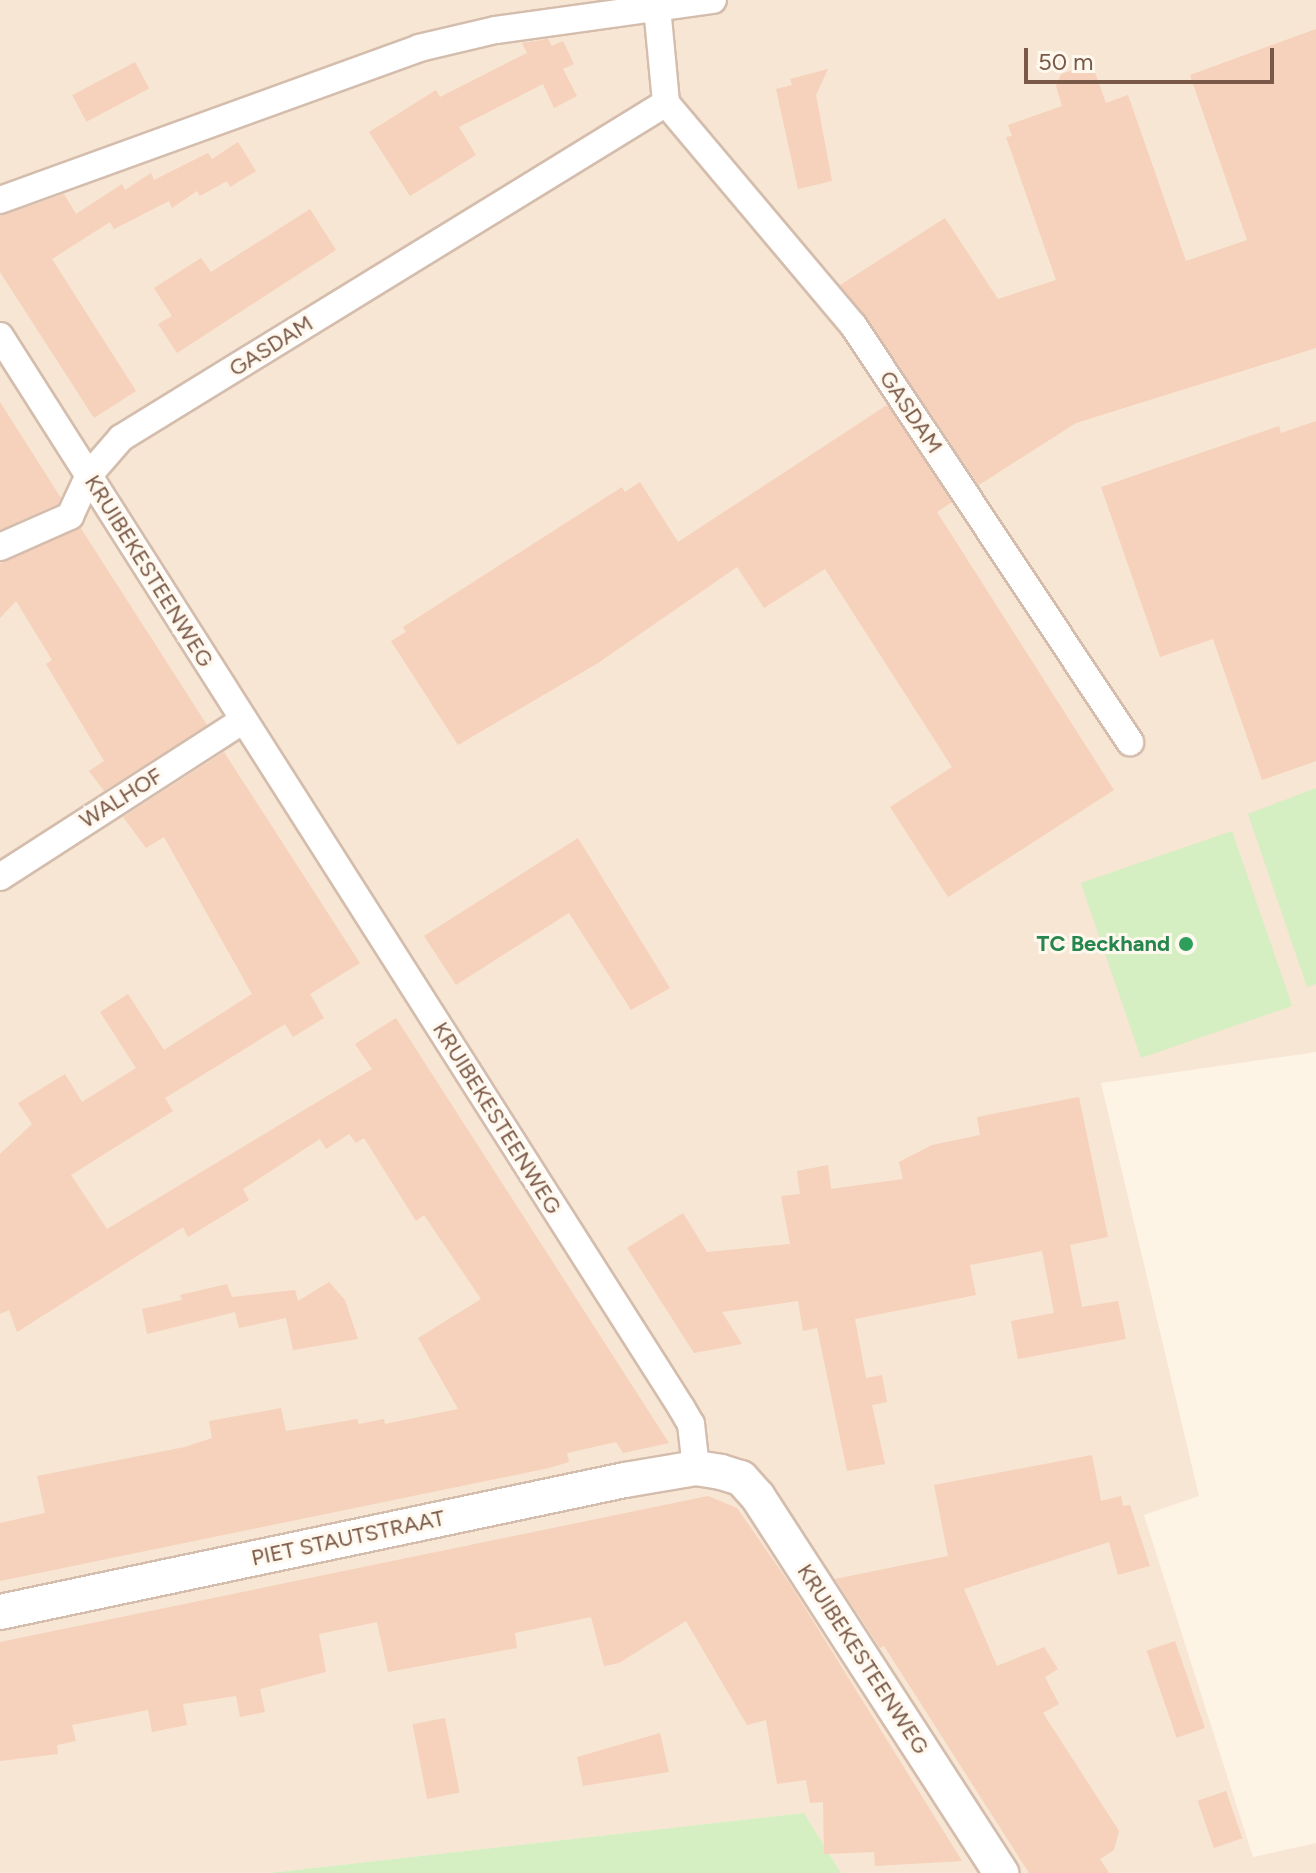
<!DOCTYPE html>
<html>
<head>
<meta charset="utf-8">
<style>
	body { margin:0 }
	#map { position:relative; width:1316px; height:1873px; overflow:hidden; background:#fef4e6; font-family:Figtree,sans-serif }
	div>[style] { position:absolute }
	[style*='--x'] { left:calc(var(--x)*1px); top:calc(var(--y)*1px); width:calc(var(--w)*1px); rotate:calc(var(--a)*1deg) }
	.residential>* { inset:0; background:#f7e6d3 }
	.green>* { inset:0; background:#d5eec2; transform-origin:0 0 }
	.building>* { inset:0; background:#f6d1bb; transform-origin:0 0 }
	.roads { filter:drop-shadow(2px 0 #d4bdad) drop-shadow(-2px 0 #d4bdad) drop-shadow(0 2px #d4bdad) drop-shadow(0 -2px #d4bdad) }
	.minor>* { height:26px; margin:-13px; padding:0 13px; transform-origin:13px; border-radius:13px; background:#fff }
	.tertiary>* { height:34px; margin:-17px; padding:0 17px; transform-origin:17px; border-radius:17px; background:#fff }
	.dots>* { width:22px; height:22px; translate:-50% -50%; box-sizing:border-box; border:4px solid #fff8ee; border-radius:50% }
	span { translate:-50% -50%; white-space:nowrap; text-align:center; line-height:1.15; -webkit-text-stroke:6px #fff8ee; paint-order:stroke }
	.street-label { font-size:22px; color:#7a5948 }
	.leisure-label { font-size:22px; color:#27864d; font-weight:700 }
	.right { translate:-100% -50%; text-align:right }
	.scale { position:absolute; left:1024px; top:48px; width:250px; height:36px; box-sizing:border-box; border:4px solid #7a5948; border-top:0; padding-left:10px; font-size:24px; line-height:28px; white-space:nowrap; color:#7a5948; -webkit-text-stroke:6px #fff8ee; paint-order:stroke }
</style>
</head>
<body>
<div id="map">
	<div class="residential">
		<div style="clip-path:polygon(0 0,1316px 0,1316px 1052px,1101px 1083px,1199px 1496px,1144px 1515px,1253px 1857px,1316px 1843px,1316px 1873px,841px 1873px,804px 1813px,269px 1873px,0 1873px)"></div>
	</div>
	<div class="green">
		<div style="clip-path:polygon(1316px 788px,1316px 984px,1307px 987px,1248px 814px)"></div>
		<div style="left:1232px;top:831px;width:185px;height:160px;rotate:71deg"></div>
		<div style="clip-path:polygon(804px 1813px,841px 1873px,269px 1873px)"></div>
	</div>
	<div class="building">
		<div style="clip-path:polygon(1316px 29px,1316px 348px,1076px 423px,979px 485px,840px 285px,945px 218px,998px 299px,1056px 280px,1006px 137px,1012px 136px,1008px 125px,1062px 106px,1056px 86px,1061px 74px,1092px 64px,1106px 103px,1128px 95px,1186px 261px,1247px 240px,1190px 75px)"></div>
		<div style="clip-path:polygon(548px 39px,552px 46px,563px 41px,574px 64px,563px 69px,577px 96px,554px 108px,543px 84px,459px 127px,476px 155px,410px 196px,369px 132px,436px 90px,440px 97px,527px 53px,522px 43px)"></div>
		<div style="left:135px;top:62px;width:30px;height:71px;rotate:62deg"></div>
		<div style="clip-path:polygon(828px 69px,816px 95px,832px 181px,798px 189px,776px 89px,792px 85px,790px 79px)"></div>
		<div style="clip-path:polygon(238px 142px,256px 171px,230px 187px,227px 181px,200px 196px,197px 191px,172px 208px,169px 201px,114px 229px,110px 222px,52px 259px,136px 391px,94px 418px,0 272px,0 216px,64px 194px,76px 214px,122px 184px,125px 190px,151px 173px,154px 180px,208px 153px,212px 159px)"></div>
		<div style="clip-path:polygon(310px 209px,336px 250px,177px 353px,158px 324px,172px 316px,154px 288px,201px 258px,211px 272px)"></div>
		<div style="clip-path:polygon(0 402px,61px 498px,58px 504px,0 530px)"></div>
		<div style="clip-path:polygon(887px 405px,952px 502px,937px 512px,1114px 790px,948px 897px,890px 807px,952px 767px,825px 569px,764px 608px,737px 567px,598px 663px,458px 745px,391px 641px,406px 632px,403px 627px,622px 487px,625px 492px,640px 482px,678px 542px)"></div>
		<div style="clip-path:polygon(1316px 421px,1316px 761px,1262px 780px,1213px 639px,1160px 657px,1101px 487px,1279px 426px,1281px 433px)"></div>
		<div style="clip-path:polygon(80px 527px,207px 725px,104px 791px,89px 771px,104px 761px,46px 664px,52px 660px,16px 601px,0 618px,0 563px)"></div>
		<div style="clip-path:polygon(224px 752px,360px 963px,310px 994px,324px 1018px,293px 1037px,285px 1024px,165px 1098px,173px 1111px,71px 1175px,107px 1229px,372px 1069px,355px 1044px,396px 1018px,669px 1443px,623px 1453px,616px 1442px,567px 1453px,569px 1462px,549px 1468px,0 1581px,0 1523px,45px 1513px,37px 1476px,185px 1447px,212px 1438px,209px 1421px,281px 1408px,286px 1431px,357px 1419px,359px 1424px,384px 1419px,385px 1424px,458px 1409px,418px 1338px,481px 1299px,424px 1215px,416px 1221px,364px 1138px,356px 1143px,349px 1134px,326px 1149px,320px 1139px,243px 1189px,249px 1200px,188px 1237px,183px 1227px,17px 1332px,9px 1310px,0 1314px,0 1154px,32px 1124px,18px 1103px,65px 1074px,82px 1102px,136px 1068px,100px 1012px,128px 994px,164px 1050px,252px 994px,164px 837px,146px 848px,123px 817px)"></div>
		<div style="clip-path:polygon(578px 838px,670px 988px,631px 1010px,569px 913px,456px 985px,424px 936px)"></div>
		<div style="clip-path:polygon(1079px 1097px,1108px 1237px,1070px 1245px,1082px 1307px,1118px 1301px,1126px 1339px,1018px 1359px,1011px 1321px,1054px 1313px,1042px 1251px,970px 1265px,976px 1295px,855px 1319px,866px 1378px,882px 1375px,887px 1402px,872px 1405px,885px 1464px,847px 1471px,817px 1328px,803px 1331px,798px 1301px,722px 1312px,742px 1344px,694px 1353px,627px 1248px,683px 1213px,707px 1252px,790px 1244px,781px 1196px,800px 1194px,797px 1171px,828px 1165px,831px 1189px,903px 1179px,899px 1162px,932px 1145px,980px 1135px,977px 1117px)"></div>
		<div style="clip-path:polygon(329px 1282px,345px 1300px,358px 1339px,293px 1350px,286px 1318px,239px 1328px,235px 1312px,147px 1334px,142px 1309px,182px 1300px,180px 1295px,227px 1284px,232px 1297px,295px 1290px,298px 1301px)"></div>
		<div style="clip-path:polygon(1092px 1455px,1101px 1501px,1121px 1496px,1123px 1506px,1130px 1505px,1150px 1566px,1118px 1575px,1109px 1542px,964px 1589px,997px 1666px,1044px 1647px,1058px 1669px,1045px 1677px,1059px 1704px,1043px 1713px,1119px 1831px,1114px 1850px,1100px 1859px,1109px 1873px,1029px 1873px,884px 1646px,880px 1648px,835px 1579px,948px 1556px,934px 1485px)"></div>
		<div style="clip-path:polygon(708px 1496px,737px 1508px,792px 1587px,962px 1861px,875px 1866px,874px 1852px,824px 1854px,823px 1802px,810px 1803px,806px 1780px,777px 1784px,766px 1720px,747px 1725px,686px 1621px,619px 1663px,604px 1666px,591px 1617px,515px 1633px,517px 1648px,388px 1672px,377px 1622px,319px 1634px,326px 1672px,260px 1689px,265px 1712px,240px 1717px,236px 1696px,183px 1704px,187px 1725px,152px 1732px,148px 1710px,72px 1725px,76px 1741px,57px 1745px,58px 1754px,0 1761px,0 1642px)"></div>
		<div style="left:1175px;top:1641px;width:92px;height:30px;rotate:71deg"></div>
		<div style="left:445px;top:1718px;width:76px;height:33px;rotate:79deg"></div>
		<div style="clip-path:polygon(660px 1733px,669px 1772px,583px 1786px,577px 1757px)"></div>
		<div style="left:1226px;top:1791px;width:50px;height:30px;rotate:71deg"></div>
	</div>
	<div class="roads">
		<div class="minor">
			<div style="--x:657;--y:7;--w:96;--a:84.6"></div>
			<div style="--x:0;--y:200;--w:446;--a:-19.9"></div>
			<div style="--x:419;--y:48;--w:79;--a:-13.2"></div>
			<div style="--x:496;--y:30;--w:219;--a:-7.9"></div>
			<div style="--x:0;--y:336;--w:1269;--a:57.55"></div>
			<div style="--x:681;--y:1407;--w:20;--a:60"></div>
			<div style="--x:691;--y:1424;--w:44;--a:83.5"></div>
			<div style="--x:0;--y:547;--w:77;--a:-23.9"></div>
			<div style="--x:70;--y:516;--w:45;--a:-65.1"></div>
			<div style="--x:89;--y:475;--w:49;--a:-49.1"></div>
			<div style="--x:121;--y:438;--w:640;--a:-31.58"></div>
			<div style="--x:666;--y:103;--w:290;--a:49.9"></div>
			<div style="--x:853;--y:325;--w:501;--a:56.41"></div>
			<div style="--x:0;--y:877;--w:290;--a:-32.8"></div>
		</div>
		<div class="tertiary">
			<div style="--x:0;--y:1612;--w:639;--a:-11.93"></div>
			<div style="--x:625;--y:1480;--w:72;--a:-9.6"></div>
			<div style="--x:696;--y:1468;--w:25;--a:9"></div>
			<div style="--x:721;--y:1472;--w:21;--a:17"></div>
			<div style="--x:741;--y:1478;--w:25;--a:48"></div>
			<div style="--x:758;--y:1497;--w:448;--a:57.1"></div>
		</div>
	</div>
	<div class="dots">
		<div style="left:1186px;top:944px;background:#2e9e5b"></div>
	</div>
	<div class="street-label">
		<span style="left:271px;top:346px;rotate:-32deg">GASDAM</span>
		<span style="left:911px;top:412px;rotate:56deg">GASDAM</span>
		<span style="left:149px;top:571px;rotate:58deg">KRUIBEKESTEENWEG</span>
		<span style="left:121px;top:798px;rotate:-32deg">WALHOF</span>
		<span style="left:497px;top:1118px;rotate:58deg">KRUIBEKESTEENWEG</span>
		<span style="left:348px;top:1538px;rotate:-12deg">PIET STAUTSTRAAT</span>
		<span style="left:863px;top:1659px;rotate:57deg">KRUIBEKESTEENWEG</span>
	</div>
	<div class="leisure-label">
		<span class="right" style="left:1170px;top:944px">TC Beckhand</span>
	</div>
	<div class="scale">50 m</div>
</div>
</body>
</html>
